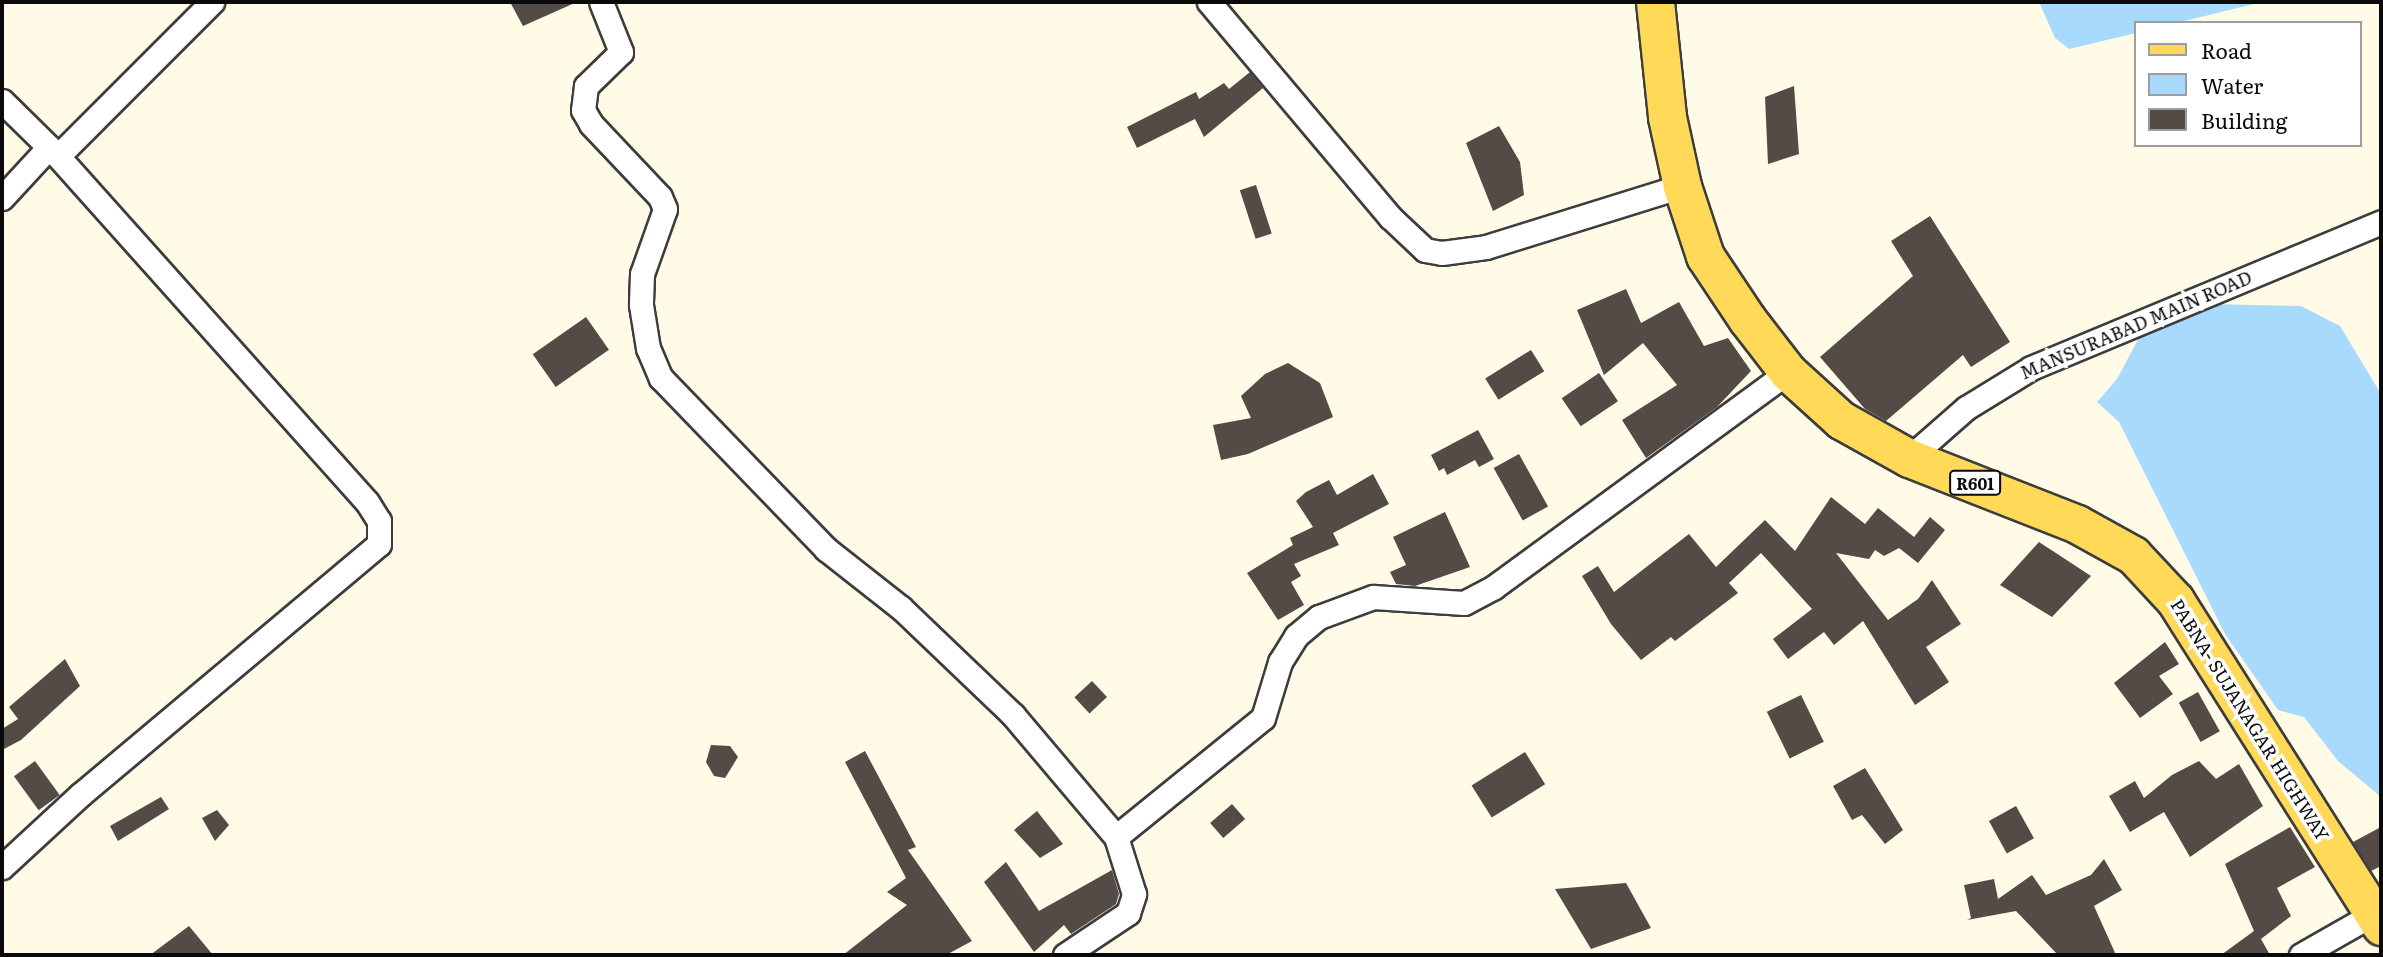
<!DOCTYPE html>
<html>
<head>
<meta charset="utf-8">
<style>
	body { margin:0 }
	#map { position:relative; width:2383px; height:957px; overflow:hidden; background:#fffbe7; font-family:Literata,serif }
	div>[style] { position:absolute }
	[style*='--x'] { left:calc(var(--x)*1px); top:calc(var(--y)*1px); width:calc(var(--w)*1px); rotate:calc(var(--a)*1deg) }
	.water>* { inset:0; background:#a7dafc }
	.building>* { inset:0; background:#544b46; transform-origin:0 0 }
	.roads { filter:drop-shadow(2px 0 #3d3d3d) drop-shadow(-2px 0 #3d3d3d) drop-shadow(0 2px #3d3d3d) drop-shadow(0 -2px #3d3d3d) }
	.minor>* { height:23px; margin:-11.5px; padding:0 11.5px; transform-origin:11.5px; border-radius:11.5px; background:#fff }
	.primary>* { height:37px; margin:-18.5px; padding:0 18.5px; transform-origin:18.5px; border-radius:18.5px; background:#ffd957 }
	span { translate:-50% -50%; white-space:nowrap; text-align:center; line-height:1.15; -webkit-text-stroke:7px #fff; paint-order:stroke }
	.shield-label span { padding:2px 5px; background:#fff; border:2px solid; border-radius:5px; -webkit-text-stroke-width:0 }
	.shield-label { font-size:16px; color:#0a0a0a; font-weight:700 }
	.street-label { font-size:18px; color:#0a0a0a }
	.frame { position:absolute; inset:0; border:4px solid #0a0a0a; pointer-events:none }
	.legend { position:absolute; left:2134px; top:21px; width:228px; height:126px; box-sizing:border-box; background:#fff; border:2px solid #9d9d9d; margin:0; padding:9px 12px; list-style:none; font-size:21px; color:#0a0a0a }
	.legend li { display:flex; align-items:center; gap:14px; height:35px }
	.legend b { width:35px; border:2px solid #9d9d9d }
</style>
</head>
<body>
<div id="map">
	<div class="water">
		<div style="clip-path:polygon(2039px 2px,2262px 2px,2176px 23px,2136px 23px,2136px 33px,2069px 49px,2055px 38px)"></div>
		<div style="clip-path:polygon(2208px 304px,2301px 306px,2340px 326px,2381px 394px,2381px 797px,2338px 761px,2304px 717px,2278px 710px,2225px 634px,2119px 422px,2097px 402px,2117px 379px,2141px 334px)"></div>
	</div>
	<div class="building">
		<div style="clip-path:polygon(510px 2px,577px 2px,523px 26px)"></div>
		<div style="clip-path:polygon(1250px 72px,1263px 88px,1204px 137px,1195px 119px,1137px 148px,1127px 127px,1196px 92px,1199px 99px,1224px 83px,1229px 89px)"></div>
		<div style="clip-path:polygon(1794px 86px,1799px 154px,1768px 164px,1765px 97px)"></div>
		<div style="clip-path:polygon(1499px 126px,1520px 162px,1524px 195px,1493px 211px,1466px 143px)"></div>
		<div style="left:1256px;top:185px;width:51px;height:17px;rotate:72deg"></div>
		<div style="clip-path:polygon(1930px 216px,2010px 342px,1971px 367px,1963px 355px,1886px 421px,1865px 409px,1820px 357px,1913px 276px,1891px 241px)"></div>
		<div style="clip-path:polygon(1626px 289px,1641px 323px,1679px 302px,1704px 346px,1728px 338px,1751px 371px,1717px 407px,1646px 458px,1622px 420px,1677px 385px,1643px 343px,1604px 375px,1577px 310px)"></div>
		<div style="left:586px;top:317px;width:40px;height:65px;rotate:55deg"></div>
		<div style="left:1531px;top:350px;width:25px;height:54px;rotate:58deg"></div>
		<div style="clip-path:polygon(1288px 363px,1320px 383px,1333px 417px,1248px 454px,1221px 460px,1213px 425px,1251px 418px,1241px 396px,1265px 374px)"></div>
		<div style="left:1599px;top:373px;width:34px;height:45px;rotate:56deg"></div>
		<div style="clip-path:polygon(1478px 430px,1494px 459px,1479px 467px,1475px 460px,1447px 475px,1444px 468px,1439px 471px,1431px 455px)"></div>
		<div style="left:1519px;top:454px;width:60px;height:29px;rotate:61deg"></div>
		<div style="clip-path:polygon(1373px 474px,1389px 504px,1333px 533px,1339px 545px,1294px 564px,1301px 576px,1291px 582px,1304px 605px,1278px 620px,1247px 573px,1293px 545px,1290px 538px,1313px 527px,1296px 501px,1306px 492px,1329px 480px,1337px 495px)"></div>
		<div style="clip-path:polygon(1831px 497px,1865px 524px,1878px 508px,1914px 537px,1930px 517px,1945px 530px,1918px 563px,1899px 548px,1884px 556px,1875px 550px,1869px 559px,1836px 553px,1888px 620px,1918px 599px,1932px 580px,1961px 624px,1926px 647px,1949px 682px,1915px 705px,1863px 621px,1834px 645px,1824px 632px,1788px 659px,1773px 639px,1812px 609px,1761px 553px,1729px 583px,1738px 593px,1675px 641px,1671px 637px,1641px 660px,1611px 624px,1582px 576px,1598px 566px,1614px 592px,1689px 534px,1716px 567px,1765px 520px,1795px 551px)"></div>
		<div style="clip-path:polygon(1445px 512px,1470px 567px,1415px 586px,1396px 584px,1390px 572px,1406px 565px,1393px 537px)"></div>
		<div style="clip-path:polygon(2039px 542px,2091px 576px,2052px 617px,2000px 585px)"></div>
		<div style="clip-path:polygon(2165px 642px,2179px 664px,2159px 676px,2173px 694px,2140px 718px,2114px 683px)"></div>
		<div style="clip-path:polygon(65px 659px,80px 686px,21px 740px,2px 750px,2px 729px,18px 719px,9px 707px)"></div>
		<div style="left:1092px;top:681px;width:22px;height:24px;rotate:47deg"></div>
		<div style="left:2198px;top:692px;width:45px;height:22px;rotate:61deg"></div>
		<div style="left:1801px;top:695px;width:52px;height:38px;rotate:64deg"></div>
		<div style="clip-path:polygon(711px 745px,730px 746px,738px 757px,725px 778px,714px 776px,706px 762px)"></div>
		<div style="clip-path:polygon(865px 751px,916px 847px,908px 850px,972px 941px,946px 955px,843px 955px,907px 905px,887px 892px,906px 878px,845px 762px)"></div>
		<div style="left:1525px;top:752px;width:38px;height:63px;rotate:58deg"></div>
		<div style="left:35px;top:761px;width:42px;height:26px;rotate:54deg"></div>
		<div style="clip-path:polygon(2199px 761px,2216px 779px,2239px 764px,2263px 806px,2190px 857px,2164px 812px,2130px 832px,2109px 796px,2135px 781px,2144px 798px,2172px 775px)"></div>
		<div style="clip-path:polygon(1865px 768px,1903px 830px,1885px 844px,1862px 815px,1852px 820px,1833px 786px)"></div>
		<div style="clip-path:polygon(161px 797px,169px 809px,118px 841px,110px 826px)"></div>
		<div style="left:1232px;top:804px;width:20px;height:29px;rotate:49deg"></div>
		<div style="left:2016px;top:806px;width:37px;height:31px;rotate:61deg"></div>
		<div style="clip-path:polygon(217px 810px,229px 825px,215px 841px,202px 818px)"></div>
		<div style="clip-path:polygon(1037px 811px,1063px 844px,1040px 858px,1014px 830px)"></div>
		<div style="clip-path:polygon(2290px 827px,2315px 867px,2277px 888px,2291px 916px,2261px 939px,2270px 955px,2221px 955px,2254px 931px,2225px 864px)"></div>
		<div style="clip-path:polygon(2381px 827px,2381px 866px,2371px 871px,2353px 842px)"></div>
		<div style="clip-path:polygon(2104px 859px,2122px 890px,2094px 906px,2116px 955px,2058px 955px,2016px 911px,1967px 920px,1971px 918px,1964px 885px,1994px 879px,1998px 899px,2032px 875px,2046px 895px,2091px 875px)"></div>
		<div style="clip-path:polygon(1006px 862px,1039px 911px,1112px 870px,1119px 894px,1116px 904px,1071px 934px,1064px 925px,1034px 952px,984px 882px)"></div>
		<div style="clip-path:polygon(1626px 883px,1651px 928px,1591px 949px,1555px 889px)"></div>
		<div style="clip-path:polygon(189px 926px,213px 955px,150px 955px)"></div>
	</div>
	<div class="roads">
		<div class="minor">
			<div style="--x:601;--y:2;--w:54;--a:68.2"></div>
			<div style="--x:621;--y:52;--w:49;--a:135.8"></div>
			<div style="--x:586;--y:86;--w:24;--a:97"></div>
			<div style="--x:583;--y:110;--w:16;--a:60"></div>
			<div style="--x:591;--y:124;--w:100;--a:46.6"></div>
			<div style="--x:660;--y:197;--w:13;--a:67"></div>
			<div style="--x:665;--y:209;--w:69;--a:109.5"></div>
			<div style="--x:642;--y:274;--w:31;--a:92"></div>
			<div style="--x:641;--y:305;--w:44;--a:80.8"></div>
			<div style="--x:648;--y:348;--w:33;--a:67"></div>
			<div style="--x:661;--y:378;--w:238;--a:46"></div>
			<div style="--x:826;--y:549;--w:95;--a:38.2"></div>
			<div style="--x:901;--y:608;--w:155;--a:43.7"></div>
			<div style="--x:1013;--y:715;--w:160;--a:49.8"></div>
			<div style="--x:1209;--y:2;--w:281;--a:49.9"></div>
			<div style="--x:1390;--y:217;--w:48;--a:43.3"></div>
			<div style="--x:1425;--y:250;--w:17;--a:10"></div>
			<div style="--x:1442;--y:253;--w:44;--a:-7.8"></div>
			<div style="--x:1486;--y:247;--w:205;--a:-17.3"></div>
			<div style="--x:2;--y:101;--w:78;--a:44.5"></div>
			<div style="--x:2;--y:198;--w:69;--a:-47.3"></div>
			<div style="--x:1909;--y:458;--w:76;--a:-41.3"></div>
			<div style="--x:1966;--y:408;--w:76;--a:-31.6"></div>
			<div style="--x:2031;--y:368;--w:379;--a:-22.6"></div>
			<div style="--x:2;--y:867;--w:106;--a:-42.7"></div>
			<div style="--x:80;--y:795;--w:390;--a:-40"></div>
			<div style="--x:379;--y:544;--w:23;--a:-90"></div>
			<div style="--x:379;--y:521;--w:22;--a:-122"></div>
			<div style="--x:367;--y:502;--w:464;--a:-131.8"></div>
			<div style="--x:58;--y:156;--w:218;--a:-45"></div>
			<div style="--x:1065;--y:955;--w:76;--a:-33.7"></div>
			<div style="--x:1128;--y:913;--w:20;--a:-72"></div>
			<div style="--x:1134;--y:894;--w:60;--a:-107.5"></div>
			<div style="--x:1116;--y:837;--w:189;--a:-39"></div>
			<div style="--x:1263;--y:718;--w:59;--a:-73.1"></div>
			<div style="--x:1280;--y:662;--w:31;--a:-58"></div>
			<div style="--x:1296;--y:636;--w:30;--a:-40"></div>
			<div style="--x:1319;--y:617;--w:58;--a:-20.3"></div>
			<div style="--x:1373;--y:597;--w:91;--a:3.8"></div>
			<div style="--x:1464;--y:603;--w:34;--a:-28"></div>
			<div style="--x:1494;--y:587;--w:364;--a:-36.2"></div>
			<div style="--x:2301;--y:955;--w:85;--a:-29.6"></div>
		</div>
		<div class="primary">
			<div style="--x:1655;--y:2;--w:116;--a:84"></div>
			<div style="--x:1667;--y:117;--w:71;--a:77.7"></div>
			<div style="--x:1682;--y:186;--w:74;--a:71.8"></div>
			<div style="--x:1705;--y:256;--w:76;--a:56.3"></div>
			<div style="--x:1747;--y:319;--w:67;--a:52.3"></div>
			<div style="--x:1788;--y:372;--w:72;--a:42.2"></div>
			<div style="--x:1841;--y:420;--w:78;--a:29.2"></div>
			<div style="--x:1909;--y:458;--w:180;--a:21.4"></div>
			<div style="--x:2077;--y:524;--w:64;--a:29"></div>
			<div style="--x:2133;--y:555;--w:62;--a:47"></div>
			<div style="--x:2175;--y:600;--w:386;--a:57.7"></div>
		</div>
	</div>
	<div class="shield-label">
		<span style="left:1975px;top:483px">R601</span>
	</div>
	<div class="street-label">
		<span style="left:2136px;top:325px;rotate:-23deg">MANSURABAD MAIN ROAD</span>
		<span style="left:2250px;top:720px;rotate:58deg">PABNA- SUJANAGAR HIGHWAY</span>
	</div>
	<div class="frame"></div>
	<ul class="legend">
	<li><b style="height:9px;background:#ffd957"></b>Road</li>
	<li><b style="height:19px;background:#a7dafc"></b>Water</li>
	<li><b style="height:19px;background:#544b46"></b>Building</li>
	</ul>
</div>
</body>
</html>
